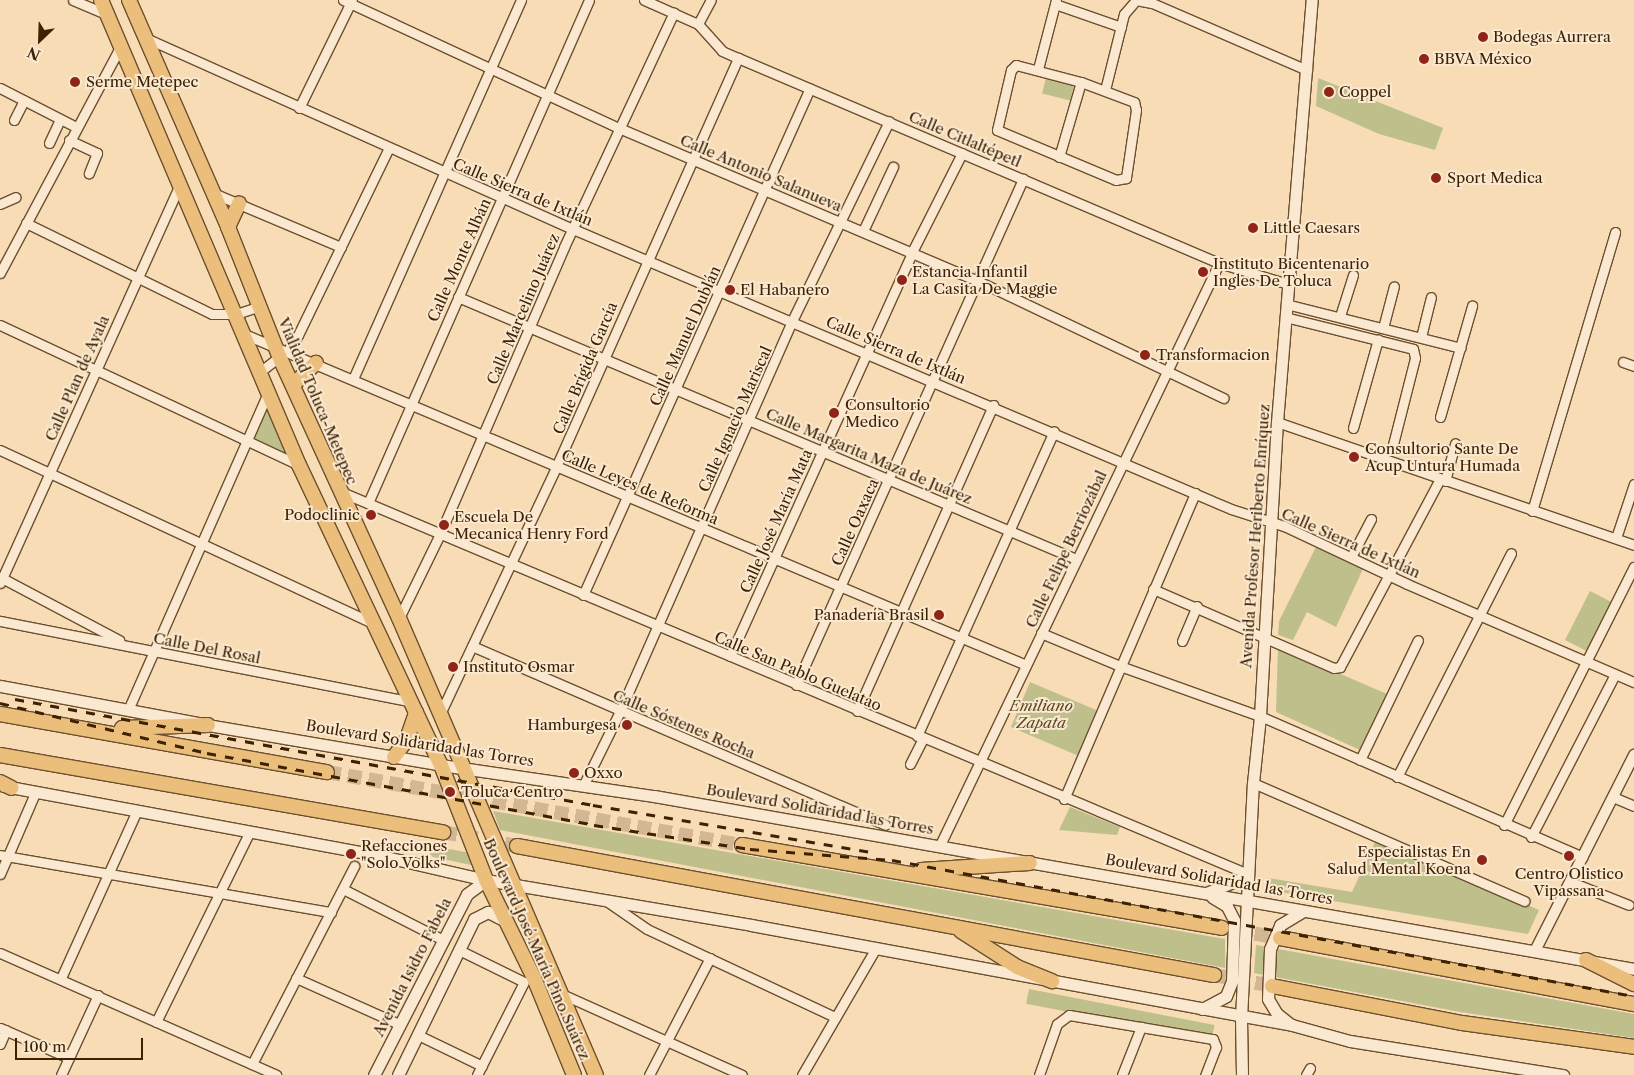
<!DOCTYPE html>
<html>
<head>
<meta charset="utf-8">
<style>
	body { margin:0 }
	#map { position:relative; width:1634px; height:1075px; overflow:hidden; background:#f8dcb6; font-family:"Libre Caslon Text",serif }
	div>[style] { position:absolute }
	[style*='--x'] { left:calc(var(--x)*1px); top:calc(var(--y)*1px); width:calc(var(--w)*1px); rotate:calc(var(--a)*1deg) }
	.green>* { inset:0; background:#bfbf8c; transform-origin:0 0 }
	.trunk-tunnel>* { height:14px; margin-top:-7px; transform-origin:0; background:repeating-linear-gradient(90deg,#d2b792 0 14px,transparent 0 21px) }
	.roads { filter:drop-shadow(1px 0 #6b502f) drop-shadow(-1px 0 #6b502f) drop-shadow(0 1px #6b502f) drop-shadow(0 -1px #6b502f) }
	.minor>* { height:9px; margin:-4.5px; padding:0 4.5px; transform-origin:4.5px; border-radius:4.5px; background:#fae8d0 }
	.tertiary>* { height:10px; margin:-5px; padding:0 5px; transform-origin:5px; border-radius:5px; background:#fae8d0 }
	.secondary>* { height:11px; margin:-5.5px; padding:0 5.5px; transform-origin:5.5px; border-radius:5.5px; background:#fae8d0 }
	.trunk>* { height:14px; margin:-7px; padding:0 7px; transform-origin:7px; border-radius:7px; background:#ecbe7b }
	.rail>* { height:2.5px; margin-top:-1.25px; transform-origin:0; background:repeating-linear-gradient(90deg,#3c2202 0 9px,transparent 0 18px) }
	.dots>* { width:14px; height:14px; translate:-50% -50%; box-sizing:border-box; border:2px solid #fae8d0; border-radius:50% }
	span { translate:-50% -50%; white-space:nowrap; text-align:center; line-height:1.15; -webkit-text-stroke:4px #fae8d0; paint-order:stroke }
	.poi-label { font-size:15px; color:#3c2202 }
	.left { translate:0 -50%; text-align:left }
	.right { translate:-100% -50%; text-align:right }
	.street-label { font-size:15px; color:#3c2202 }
	.park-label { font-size:15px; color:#5d4924; font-style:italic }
	.north { position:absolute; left:15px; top:15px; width:50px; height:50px; -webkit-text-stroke:4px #fae8d0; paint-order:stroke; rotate:204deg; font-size:14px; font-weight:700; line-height:20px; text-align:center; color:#3c2202 }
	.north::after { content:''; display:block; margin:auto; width:18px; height:22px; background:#3c2202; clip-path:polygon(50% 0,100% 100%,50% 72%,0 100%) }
	.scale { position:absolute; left:15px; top:1038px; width:128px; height:22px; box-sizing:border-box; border:2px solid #3c2202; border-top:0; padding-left:6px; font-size:15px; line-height:18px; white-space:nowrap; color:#3c2202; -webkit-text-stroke:4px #fae8d0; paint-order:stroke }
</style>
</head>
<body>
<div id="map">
	<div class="green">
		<div style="left:1046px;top:78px;width:29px;height:16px;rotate:14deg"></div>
		<div style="clip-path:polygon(1318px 78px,1443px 128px,1435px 150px,1379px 134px,1316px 106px)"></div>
		<div style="clip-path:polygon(267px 404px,288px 455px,254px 439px)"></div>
		<div style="clip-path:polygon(1316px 547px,1363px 569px,1336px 627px,1307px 612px,1293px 640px,1278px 635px,1279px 621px)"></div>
		<div style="left:1590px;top:591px;width:27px;height:55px;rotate:27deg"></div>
		<div style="clip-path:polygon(1278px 647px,1387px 694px,1360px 750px,1276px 712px)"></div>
		<div style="left:1030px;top:682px;width:73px;height:49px;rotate:23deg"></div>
		<div style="clip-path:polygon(1070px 807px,1120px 827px,1117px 835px,1059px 830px)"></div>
		<div style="clip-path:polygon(493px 811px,1225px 939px,1225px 968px,500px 830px)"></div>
		<div style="clip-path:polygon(1376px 840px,1539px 910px,1528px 934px,1269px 890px,1268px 878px,1352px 892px)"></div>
		<div style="clip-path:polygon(421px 844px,471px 853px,471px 865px,433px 857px)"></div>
		<div style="clip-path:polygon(1256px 945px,1634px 1014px,1634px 1038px,1460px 1012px,1254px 973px)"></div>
		<div style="left:1029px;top:989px;width:189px;height:15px;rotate:11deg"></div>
	</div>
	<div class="trunk-tunnel">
		<div style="--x:327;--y:772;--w:421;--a:10"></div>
		<div style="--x:443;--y:832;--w:75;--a:10.7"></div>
		<div style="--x:1234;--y:930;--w:47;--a:9.9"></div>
		<div style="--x:1214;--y:975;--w:59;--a:10.7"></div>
	</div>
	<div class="roads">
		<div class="minor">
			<div style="--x:73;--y:0;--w:39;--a:23"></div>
			<div style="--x:343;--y:0;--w:304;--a:24.9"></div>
			<div style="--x:619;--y:128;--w:390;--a:23.1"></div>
			<div style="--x:978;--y:281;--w:272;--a:25.5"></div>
			<div style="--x:644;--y:0;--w:59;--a:24"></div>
			<div style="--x:698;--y:24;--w:36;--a:48"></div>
			<div style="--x:722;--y:51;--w:17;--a:24"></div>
			<div style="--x:738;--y:58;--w:523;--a:23.08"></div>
			<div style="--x:1219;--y:263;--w:72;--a:16.9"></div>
			<div style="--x:1055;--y:4;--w:70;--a:19.2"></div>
			<div style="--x:698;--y:24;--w:27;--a:-62"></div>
			<div style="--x:148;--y:39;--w:466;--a:24.1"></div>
			<div style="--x:573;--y:229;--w:715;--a:23.05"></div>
			<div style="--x:1231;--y:509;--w:56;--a:17.8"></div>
			<div style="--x:1284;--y:526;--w:136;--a:25.2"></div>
			<div style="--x:1407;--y:584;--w:247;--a:23.4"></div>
			<div style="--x:1016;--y:65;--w:67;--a:14.7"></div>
			<div style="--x:1081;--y:82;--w:57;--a:20.7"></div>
			<div style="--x:1134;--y:102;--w:8;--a:76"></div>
			<div style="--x:1136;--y:110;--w:69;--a:98.4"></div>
			<div style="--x:1126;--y:178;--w:10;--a:169"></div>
			<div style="--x:1116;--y:180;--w:129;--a:-157.2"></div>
			<div style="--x:997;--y:130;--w:62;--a:-76.9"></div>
			<div style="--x:1011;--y:70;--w:7;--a:-45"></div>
			<div style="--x:1038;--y:69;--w:71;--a:-75.4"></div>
			<div style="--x:0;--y:88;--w:85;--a:27.2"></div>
			<div style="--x:1105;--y:90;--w:78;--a:-76"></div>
			<div style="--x:1124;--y:14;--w:18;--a:-49"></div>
			<div style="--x:1136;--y:0;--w:16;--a:11"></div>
			<div style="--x:1152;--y:3;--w:169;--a:23.4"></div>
			<div style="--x:299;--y:108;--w:120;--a:-63.9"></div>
			<div style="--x:14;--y:120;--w:22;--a:-63"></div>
			<div style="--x:69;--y:140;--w:31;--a:25"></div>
			<div style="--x:97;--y:153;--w:22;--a:112"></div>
			<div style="--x:49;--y:143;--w:26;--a:-65"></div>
			<div style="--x:1059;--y:157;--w:78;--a:-73.7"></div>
			<div style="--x:213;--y:193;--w:139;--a:22.9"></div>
			<div style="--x:0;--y:204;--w:17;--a:-24"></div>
			<div style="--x:26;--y:223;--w:207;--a:26.1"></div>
			<div style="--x:212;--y:314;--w:24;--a:0"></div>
			<div style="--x:236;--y:314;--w:25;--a:-18"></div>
			<div style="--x:863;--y:231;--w:71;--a:-64.9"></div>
			<div style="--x:0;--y:273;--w:259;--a:-62"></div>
			<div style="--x:458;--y:297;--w:671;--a:22.97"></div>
			<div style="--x:1286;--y:304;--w:180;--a:14.1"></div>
			<div style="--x:1340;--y:316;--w:43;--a:-72.4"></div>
			<div style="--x:1285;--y:317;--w:132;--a:14"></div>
			<div style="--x:1413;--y:349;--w:9;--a:77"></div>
			<div style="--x:1415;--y:358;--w:89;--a:104.3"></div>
			<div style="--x:0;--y:325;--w:330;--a:25.1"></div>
			<div style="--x:1383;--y:328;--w:43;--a:-75.3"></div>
			<div style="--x:244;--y:334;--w:849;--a:22.94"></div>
			<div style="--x:1421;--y:337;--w:41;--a:-76"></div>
			<div style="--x:1623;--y:362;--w:12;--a:20"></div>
			<div style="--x:261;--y:371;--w:34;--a:-38"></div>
			<div style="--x:288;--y:350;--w:18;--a:-56"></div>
			<div style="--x:298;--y:335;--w:208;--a:-64.1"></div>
			<div style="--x:353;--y:379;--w:415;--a:-66.1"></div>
			<div style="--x:1440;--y:417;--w:116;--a:-73.9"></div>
			<div style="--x:1277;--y:422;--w:378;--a:19"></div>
			<div style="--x:1353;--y:428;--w:92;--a:-74.3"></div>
			<div style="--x:0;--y:450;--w:411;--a:24.9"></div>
			<div style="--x:1445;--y:481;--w:39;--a:-75"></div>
			<div style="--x:339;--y:491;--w:986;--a:22.85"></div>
			<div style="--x:368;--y:503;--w:549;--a:-66.28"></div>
			<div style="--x:1532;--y:511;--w:291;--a:-73.4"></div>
			<div style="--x:1616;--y:538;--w:57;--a:-71.6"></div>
			<div style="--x:1351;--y:557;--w:43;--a:-62.2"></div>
			<div style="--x:0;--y:577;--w:135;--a:27.9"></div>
			<div style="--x:0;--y:583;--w:438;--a:-65.7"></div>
			<div style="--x:1153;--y:589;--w:197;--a:23.6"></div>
			<div style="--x:1334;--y:668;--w:6;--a:-9"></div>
			<div style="--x:1340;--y:667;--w:213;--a:-62"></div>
			<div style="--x:583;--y:595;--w:555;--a:-65.88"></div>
			<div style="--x:399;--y:618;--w:93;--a:-64"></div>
			<div style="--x:440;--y:534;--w:313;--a:-66.6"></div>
			<div style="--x:564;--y:247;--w:259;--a:-64.9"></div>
			<div style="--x:0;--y:621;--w:417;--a:11.1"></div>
			<div style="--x:1041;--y:633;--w:86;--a:22.7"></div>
			<div style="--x:1120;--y:666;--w:149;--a:19.7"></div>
			<div style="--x:1260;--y:716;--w:352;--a:23.6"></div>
			<div style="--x:1182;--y:641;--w:38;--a:-67"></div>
			<div style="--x:472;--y:646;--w:450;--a:23.4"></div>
			<div style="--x:730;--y:656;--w:443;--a:-65.7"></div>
			<div style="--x:912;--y:252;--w:111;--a:-63.2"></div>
			<div style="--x:796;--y:685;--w:555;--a:-65.84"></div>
			<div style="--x:128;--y:710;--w:347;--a:-66.2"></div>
			<div style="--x:857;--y:711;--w:335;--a:-66"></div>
			<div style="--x:440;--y:714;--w:273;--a:-64.8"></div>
			<div style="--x:556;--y:467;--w:448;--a:-66"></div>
			<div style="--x:917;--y:736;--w:334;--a:-65.8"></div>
			<div style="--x:1360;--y:760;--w:133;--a:-64.2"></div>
			<div style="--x:910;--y:764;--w:29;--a:-63"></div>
			<div style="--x:1397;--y:777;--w:251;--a:-63"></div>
			<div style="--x:1253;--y:783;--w:296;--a:23.5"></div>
			<div style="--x:584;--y:784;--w:81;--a:-63.7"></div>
			<div style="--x:620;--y:711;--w:426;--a:-66.2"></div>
			<div style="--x:792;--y:321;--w:222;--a:-64.1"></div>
			<div style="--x:1613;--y:797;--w:23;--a:23"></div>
			<div style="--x:1064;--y:799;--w:333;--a:-66.8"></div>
			<div style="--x:1504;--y:825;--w:289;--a:-63.3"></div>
			<div style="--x:1531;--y:837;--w:183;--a:-62.7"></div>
			<div style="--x:939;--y:847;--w:648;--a:-64.38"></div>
			<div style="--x:0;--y:855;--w:336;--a:9.8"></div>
			<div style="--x:0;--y:874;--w:88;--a:-66.6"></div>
			<div style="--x:1571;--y:882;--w:62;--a:21.6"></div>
			<div style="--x:343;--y:889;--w:112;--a:27"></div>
			<div style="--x:608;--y:902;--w:47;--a:34.7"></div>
			<div style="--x:647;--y:929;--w:208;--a:25.1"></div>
			<div style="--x:459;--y:950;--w:72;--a:26.2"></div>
			<div style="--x:524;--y:982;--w:104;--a:116.8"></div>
			<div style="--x:0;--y:953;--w:302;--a:23.8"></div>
			<div style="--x:61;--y:978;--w:181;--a:-65.6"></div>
			<div style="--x:296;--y:978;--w:113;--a:24.1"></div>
			<div style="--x:564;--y:995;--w:195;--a:24.2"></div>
			<div style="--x:156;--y:1022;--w:211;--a:-63.8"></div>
			<div style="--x:0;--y:1028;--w:75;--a:23.5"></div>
			<div style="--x:418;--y:1035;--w:71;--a:25.8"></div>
			<div style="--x:0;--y:1044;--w:15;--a:-67"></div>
			<div style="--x:252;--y:1064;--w:223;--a:-62.7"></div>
			<div style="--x:61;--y:1075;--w:88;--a:-65.2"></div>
			<div style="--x:649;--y:1075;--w:132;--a:-62.5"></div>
			<div style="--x:802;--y:1075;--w:147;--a:-59.8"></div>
			<div style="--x:1039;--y:1075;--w:54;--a:-70.6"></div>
			<div style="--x:1057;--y:1024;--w:15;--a:-37"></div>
			<div style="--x:1069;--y:1015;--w:146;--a:9.5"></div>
			<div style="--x:1213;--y:1039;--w:9;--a:69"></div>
			<div style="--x:1216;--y:1047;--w:30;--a:111"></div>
			<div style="--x:1122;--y:1075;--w:52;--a:-68.4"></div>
			<div style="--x:1306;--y:1075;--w:8;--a:-60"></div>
		</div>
		<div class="tertiary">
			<div style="--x:1535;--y:951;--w:220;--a:-63.2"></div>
		</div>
		<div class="secondary">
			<div style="--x:0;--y:686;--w:212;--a:10.6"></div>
			<div style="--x:208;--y:725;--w:236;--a:9.7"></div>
			<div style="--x:441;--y:765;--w:215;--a:8.3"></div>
			<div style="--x:654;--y:796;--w:995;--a:10.01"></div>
			<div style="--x:4;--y:786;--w:389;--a:10.5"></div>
			<div style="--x:386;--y:857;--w:103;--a:13"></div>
			<div style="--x:486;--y:880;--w:269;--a:9.6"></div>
			<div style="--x:751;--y:925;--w:550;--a:10.47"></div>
			<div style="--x:1292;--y:1025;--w:60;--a:15.4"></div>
			<div style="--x:1350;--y:1041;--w:216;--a:9.1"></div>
			<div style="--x:1206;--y:893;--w:45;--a:-22"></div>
			<div style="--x:1202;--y:1009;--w:27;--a:-28"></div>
			<div style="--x:1226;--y:996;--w:16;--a:-68"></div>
			<div style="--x:1232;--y:981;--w:61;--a:-88.1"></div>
			<div style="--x:1234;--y:920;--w:16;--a:-117"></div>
			<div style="--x:1227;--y:906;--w:17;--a:-149"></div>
			<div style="--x:1290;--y:1024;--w:16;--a:-142"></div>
			<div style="--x:1277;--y:1014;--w:17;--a:-121"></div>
			<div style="--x:1268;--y:999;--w:50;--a:-87.7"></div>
			<div style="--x:1270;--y:949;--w:26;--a:-67"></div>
			<div style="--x:1280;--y:925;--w:27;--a:-31"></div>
			<div style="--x:374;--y:1075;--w:203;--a:-62.8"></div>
			<div style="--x:467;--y:894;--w:24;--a:-36"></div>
			<div style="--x:398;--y:1075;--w:174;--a:-64"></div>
			<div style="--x:474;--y:919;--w:16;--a:-27"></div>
			<div style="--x:488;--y:912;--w:22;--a:27"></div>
			<div style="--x:1242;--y:1075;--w:57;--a:-91"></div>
			<div style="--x:1241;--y:1018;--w:235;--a:-87.1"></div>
			<div style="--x:1253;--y:783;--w:67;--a:-84"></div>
			<div style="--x:1260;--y:716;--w:294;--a:-86.7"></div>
			<div style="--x:1277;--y:422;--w:423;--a:-85.3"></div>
		</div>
		<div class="trunk">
			<div style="--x:101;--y:0;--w:505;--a:66.94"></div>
			<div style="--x:299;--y:465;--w:332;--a:64.7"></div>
			<div style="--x:441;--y:765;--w:123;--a:68.6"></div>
			<div style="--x:486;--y:880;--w:109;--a:63.9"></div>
			<div style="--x:534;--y:978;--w:105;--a:67.6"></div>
			<div style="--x:129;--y:0;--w:248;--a:66.4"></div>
			<div style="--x:228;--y:227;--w:139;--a:68.4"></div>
			<div style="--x:279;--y:356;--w:288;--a:65.4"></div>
			<div style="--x:399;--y:618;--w:498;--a:66.7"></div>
			<div style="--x:228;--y:227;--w:26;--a:-65"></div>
			<div style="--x:293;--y:385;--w:32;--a:-44"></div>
			<div style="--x:0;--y:714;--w:332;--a:10.1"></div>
			<div style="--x:122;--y:728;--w:86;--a:-2"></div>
			<div style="--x:0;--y:755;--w:450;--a:9.9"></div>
			<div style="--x:394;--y:757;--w:22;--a:-54"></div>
			<div style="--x:407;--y:739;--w:28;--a:-71"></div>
			<div style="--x:0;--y:782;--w:13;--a:27"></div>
			<div style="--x:742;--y:845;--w:487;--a:9.8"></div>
			<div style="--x:517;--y:846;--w:709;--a:10.49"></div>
			<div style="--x:921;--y:870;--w:109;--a:-3.7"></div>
			<div style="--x:961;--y:931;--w:67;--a:32.7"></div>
			<div style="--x:1017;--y:967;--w:38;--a:22"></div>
			<div style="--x:1280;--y:938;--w:360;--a:10.6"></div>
			<div style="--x:1586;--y:960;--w:54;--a:26.6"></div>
			<div style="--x:1272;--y:986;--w:194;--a:11"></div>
			<div style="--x:1462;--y:1023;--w:174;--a:7.9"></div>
		</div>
	</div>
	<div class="rail">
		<div style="--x:15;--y:699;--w:588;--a:10.39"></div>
		<div style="--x:593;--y:805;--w:288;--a:9.6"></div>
		<div style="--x:0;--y:703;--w:213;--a:13.6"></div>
		<div style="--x:207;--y:753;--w:394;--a:10.5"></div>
		<div style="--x:594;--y:825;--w:158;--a:8.7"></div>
		<div style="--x:750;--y:849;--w:142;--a:4.4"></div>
		<div style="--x:892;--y:860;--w:754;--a:10.39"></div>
	</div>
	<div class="dots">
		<div style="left:1483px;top:37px;background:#8f2418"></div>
		<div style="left:1424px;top:59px;background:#8f2418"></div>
		<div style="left:75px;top:82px;background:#8f2418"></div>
		<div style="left:1329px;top:92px;background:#8f2418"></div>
		<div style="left:1436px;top:178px;background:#8f2418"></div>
		<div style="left:1253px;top:228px;background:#8f2418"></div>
		<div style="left:1203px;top:272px;background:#8f2418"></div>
		<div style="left:902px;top:280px;background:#8f2418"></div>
		<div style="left:730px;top:290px;background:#8f2418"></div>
		<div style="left:1145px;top:355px;background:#8f2418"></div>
		<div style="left:834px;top:413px;background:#8f2418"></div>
		<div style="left:1354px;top:457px;background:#8f2418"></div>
		<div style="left:371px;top:515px;background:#8f2418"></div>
		<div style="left:444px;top:525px;background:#8f2418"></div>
		<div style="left:939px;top:615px;background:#8f2418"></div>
		<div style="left:453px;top:667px;background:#8f2418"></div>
		<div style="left:627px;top:725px;background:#8f2418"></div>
		<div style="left:574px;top:773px;background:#8f2418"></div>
		<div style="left:450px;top:792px;background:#8f2418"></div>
		<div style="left:351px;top:854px;background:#8f2418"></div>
		<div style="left:1569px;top:856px;background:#8f2418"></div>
		<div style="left:1482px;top:860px;background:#8f2418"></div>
	</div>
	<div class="poi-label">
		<span class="left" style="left:1493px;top:37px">Bodegas Aurrera</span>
		<span class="left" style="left:1434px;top:59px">BBVA México</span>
		<span class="left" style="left:86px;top:82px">Serme Metepec</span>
		<span class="left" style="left:1339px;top:92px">Coppel</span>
		<span class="left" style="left:1447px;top:178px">Sport Medica</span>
		<span class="left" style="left:1263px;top:228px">Little Caesars</span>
		<span class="left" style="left:1213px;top:272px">Instituto Bicentenario<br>Ingles De Toluca</span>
		<span class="left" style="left:912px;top:280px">Estancia Infantil<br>La Casita De Maggie</span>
		<span class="left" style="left:740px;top:290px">El Habanero</span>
		<span class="left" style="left:1156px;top:355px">Transformacion</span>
		<span class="left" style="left:845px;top:413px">Consultorio<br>Medico</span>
		<span class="left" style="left:1365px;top:457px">Consultorio Sante De<br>Acup Untura Humada</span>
		<span class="right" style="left:360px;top:515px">Podoclinic</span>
		<span class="left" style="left:454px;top:525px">Escuela De<br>Mecanica Henry Ford</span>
		<span class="right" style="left:929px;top:615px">Panadería Brasil</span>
		<span class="left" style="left:463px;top:667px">Instituto Osmar</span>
		<span class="right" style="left:617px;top:725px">Hamburgesa</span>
		<span class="left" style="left:584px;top:773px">Oxxo</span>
		<span class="left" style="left:461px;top:792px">Toluca Centro</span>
		<span class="left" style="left:361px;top:854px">Refacciones<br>"Solo Volks"</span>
		<span class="right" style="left:1471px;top:860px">Especialistas En<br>Salud Mental Koena</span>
		<span style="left:1569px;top:882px">Centro Olistico<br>Vipassana</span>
	</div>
	<div class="street-label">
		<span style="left:965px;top:139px;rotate:23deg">Calle Citlaltépetl</span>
		<span style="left:761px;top:173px;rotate:23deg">Calle Antonio Salanueva</span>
		<span style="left:523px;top:192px;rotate:23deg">Calle Sierra de Ixtlán</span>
		<span style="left:459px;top:260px;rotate:-66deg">Calle Monte Albán</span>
		<span style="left:523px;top:309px;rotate:-67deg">Calle Marcelino Juárez</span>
		<span style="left:685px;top:336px;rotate:-66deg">Calle Manuel Dublán</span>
		<span style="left:896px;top:350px;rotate:23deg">Calle Sierra de Ixtlán</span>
		<span style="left:585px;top:368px;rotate:-67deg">Calle Brígida García</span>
		<span style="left:77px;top:378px;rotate:-66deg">Calle Plan de Ayala</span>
		<span style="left:318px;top:401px;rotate:67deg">Vialidad Toluca-Metepec</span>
		<span style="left:735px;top:419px;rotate:-66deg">Calle Ignacio Mariscal</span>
		<span style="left:869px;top:456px;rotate:23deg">Calle Margarita Maza de Juárez</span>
		<span style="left:640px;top:487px;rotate:23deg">Calle Leyes de Reforma</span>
		<span style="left:776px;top:521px;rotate:-66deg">Calle José María Mata</span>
		<span style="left:855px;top:522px;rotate:-66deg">Calle Oaxaca</span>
		<span style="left:1255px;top:536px;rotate:-86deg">Avenida Profesor Heriberto Enríquez</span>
		<span style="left:1351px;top:543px;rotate:24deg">Calle Sierra de Ixtlán</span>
		<span style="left:1066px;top:549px;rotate:-65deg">Calle Felipe Berriozábal</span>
		<span style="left:207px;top:648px;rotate:11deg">Calle Del Rosal</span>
		<span style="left:798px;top:671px;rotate:23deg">Calle San Pablo Guelatao</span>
		<span style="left:684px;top:724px;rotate:23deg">Calle Sóstenes Rocha</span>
		<span style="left:420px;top:743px;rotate:9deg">Boulevard Solidaridad las Torres</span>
		<span style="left:820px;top:809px;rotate:10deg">Boulevard Solidaridad las Torres</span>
		<span style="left:1219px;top:879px;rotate:10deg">Boulevard Solidaridad las Torres</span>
		<span style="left:537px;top:949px;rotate:66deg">Boulevard José María Pino Suárez</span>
		<span style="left:412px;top:967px;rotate:-63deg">Avenida Isidro Fabela</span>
	</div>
	<div class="park-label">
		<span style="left:1041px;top:714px">Emiliano<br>Zapata</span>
	</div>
	<div class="north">N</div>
	<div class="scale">100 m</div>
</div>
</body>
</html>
